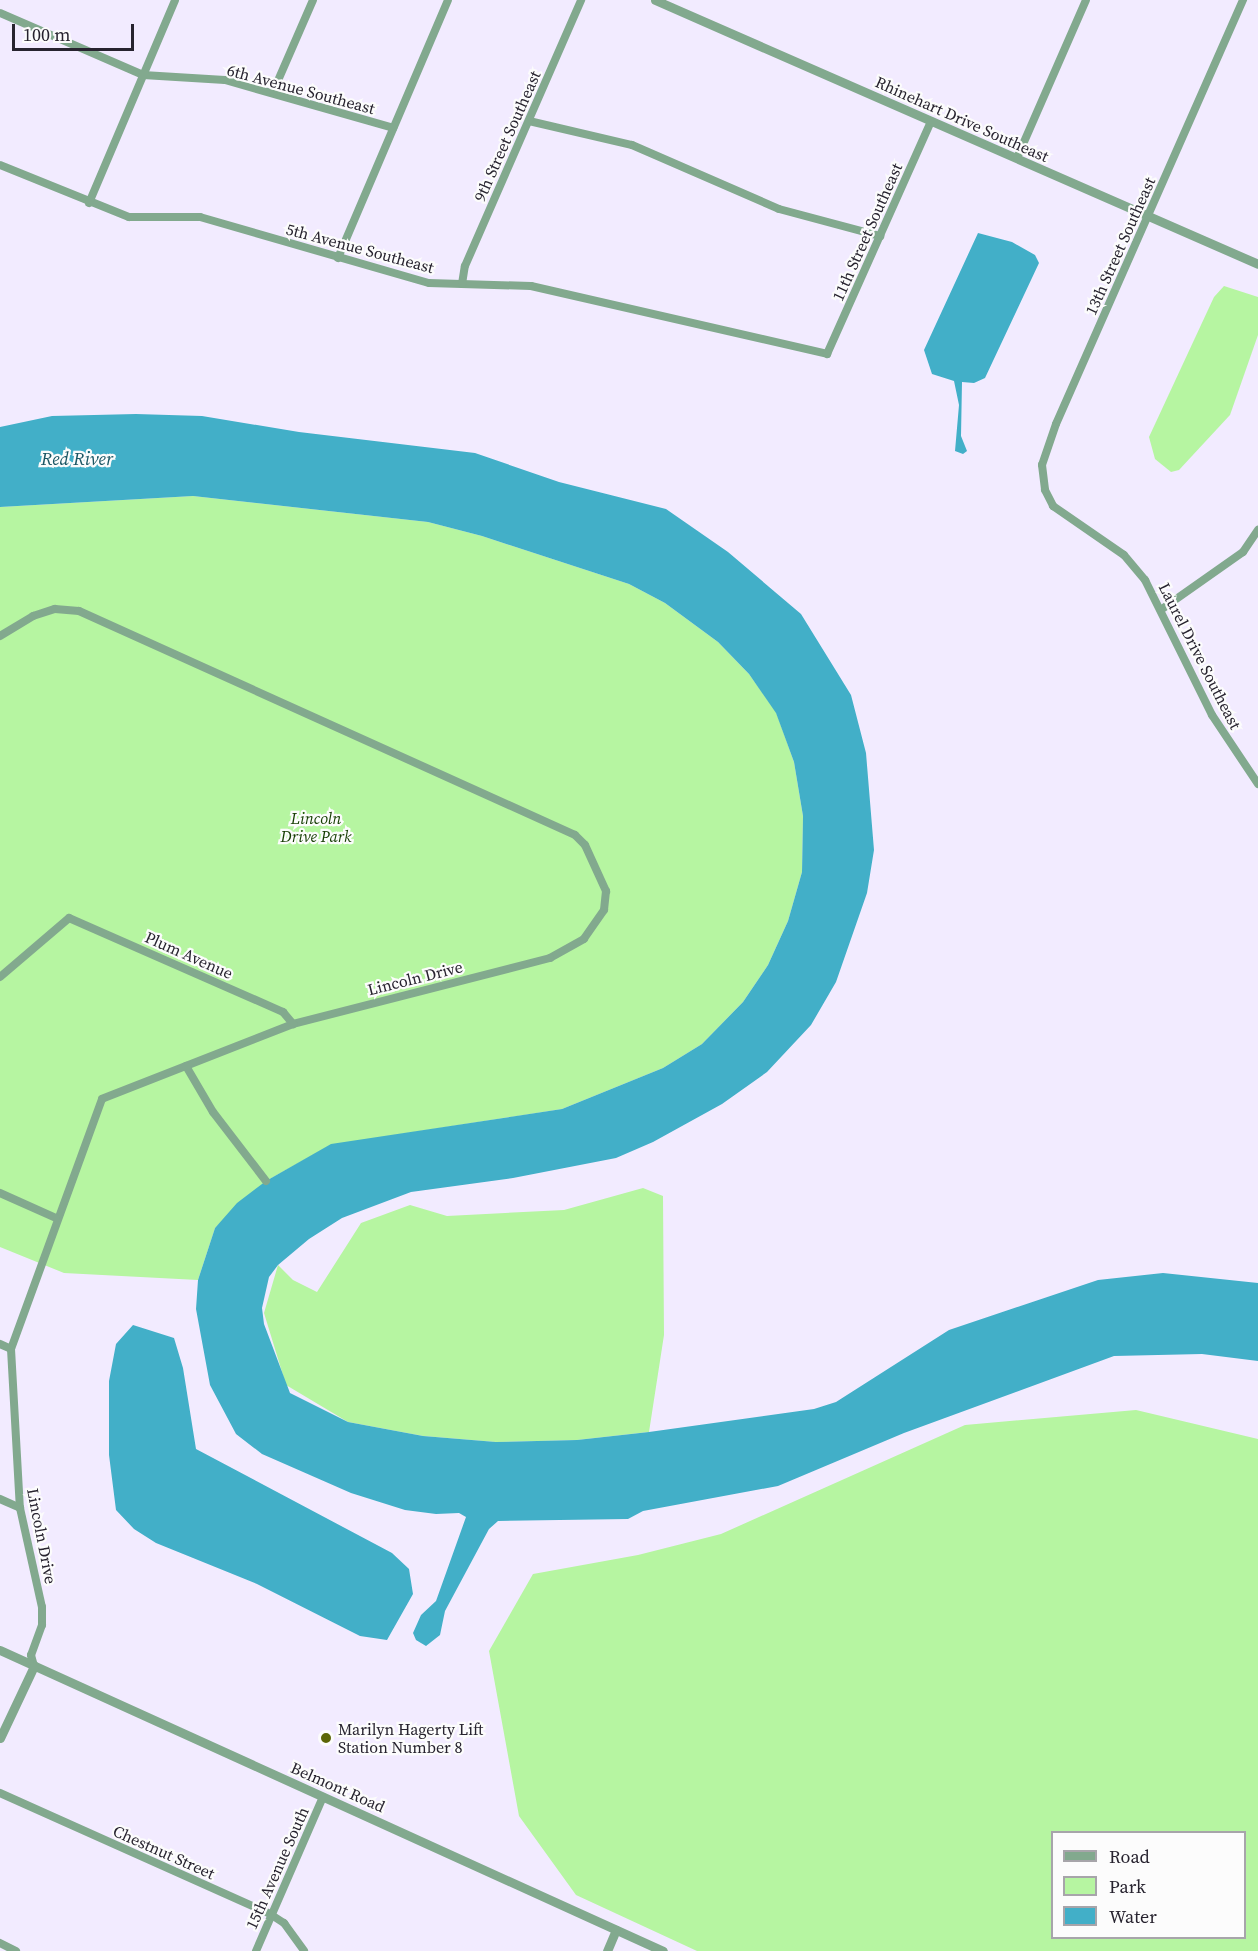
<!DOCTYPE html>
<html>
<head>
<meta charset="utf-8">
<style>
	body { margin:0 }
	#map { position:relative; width:1258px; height:1951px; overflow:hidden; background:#f2ebff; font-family:"Source Serif 4",serif }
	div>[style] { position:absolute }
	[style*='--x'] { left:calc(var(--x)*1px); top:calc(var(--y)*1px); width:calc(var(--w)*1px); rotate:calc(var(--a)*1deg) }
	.green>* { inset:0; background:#b6f5a1 }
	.water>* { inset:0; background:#42afc8 }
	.minor>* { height:8px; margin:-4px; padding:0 4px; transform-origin:4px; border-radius:4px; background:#82a98e }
	.tertiary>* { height:9px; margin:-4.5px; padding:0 4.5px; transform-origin:4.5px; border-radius:4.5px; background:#82a98e }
	.dots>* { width:16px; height:16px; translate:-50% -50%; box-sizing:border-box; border:3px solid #fcfcfc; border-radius:50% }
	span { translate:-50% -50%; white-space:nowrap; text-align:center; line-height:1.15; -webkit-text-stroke:4.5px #fcfcfc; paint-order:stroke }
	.street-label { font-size:16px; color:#27232f }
	.park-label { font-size:16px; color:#143c01; font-style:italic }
	.poi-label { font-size:16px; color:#27232f }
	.left { translate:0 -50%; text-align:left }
	.water-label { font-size:18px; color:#1a5664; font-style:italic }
	.legend { position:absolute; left:1051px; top:1831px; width:195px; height:108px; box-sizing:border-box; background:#fcfcfc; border:2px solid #a7a5aa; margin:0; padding:8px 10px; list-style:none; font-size:18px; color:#27232f }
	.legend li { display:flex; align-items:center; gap:12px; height:30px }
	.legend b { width:30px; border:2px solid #a7a5aa }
	.scale { position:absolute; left:12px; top:24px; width:122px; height:27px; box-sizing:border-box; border:3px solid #27232f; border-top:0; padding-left:8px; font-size:18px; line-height:21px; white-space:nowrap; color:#27232f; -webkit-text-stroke:4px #fcfcfc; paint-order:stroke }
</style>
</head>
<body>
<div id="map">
	<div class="green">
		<div style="clip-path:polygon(1224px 286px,1258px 297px,1258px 335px,1230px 415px,1179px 470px,1171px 472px,1155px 459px,1149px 437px,1214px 297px)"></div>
		<div style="clip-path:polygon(193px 496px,428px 522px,482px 536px,629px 584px,665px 603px,718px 642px,749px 674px,776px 712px,794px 762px,803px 816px,802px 872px,788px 921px,768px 965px,743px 1002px,702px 1044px,663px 1068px,562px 1109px,331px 1145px,266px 1181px,215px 1228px,198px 1280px,64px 1273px,0 1247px,0 507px)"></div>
		<div style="clip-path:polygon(643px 1188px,663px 1196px,664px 1335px,649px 1432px,577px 1440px,496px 1442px,423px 1436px,348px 1422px,286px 1385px,264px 1313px,278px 1265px,293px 1280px,317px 1292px,361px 1223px,410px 1205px,447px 1216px,564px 1210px)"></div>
		<div style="clip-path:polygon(evenodd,1136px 1410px,1258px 1439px,1258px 1951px,697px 1951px,576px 1895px,519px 1816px,489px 1651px,533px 1574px,638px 1555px,721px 1534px,965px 1425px,1136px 1410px,1052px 1832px,1244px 1832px,1244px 1938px,1052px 1938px,1052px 1832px)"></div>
	</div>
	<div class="water">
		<div style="clip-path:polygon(978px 233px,1012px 242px,1035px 255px,1039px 263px,985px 378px,974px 383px,962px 382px,961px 436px,967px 451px,963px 454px,955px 451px,959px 405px,954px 381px,932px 374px,924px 350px)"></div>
		<div style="clip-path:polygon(136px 414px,202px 416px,299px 432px,475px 453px,559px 482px,666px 509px,728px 552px,801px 614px,851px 695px,866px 753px,874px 850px,867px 893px,836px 982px,811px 1025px,767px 1072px,722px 1104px,653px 1142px,616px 1158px,513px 1178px,411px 1192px,342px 1218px,309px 1239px,278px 1265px,269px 1277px,262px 1308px,264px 1324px,290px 1393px,348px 1422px,423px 1436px,496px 1442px,577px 1440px,649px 1432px,814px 1409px,836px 1402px,949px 1330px,1098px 1280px,1163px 1273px,1258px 1283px,1258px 1361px,1202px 1354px,1114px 1356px,904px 1433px,778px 1486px,643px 1511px,628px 1519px,498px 1521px,489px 1529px,445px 1611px,440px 1635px,426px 1646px,416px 1640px,413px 1633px,421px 1615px,436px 1601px,466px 1517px,459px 1513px,436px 1514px,405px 1510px,351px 1493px,262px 1454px,236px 1434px,210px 1385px,196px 1309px,198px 1280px,215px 1228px,237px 1203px,266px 1181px,331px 1144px,562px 1109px,663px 1068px,702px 1044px,743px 1002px,768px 965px,788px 921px,802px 872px,803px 816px,794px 762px,776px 713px,749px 674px,718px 642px,665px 603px,629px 584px,482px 536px,428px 522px,193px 496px,0 507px,0 427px,52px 416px)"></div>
		<div style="clip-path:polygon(133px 1325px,174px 1338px,183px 1368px,196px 1449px,392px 1553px,409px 1569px,413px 1594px,387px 1640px,360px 1636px,257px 1584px,156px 1543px,134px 1529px,116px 1510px,109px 1455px,109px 1381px,116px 1344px)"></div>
	</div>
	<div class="minor">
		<div style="--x:1243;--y:0;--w:463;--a:113.8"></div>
		<div style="--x:1056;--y:424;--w:43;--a:108.9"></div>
		<div style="--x:1042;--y:465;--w:25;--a:83"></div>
		<div style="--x:1045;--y:490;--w:18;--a:63"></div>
		<div style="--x:1053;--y:506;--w:86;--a:34.6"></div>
		<div style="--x:1124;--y:555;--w:33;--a:50"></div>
		<div style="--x:1145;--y:580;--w:151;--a:63.6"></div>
		<div style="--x:1212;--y:715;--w:83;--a:56.3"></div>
		<div style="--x:0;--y:13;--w:156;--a:23.4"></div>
		<div style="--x:143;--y:75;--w:82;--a:3.5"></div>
		<div style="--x:225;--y:80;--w:175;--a:15.9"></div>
		<div style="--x:273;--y:92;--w:100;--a:-66.5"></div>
		<div style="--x:529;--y:121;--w:106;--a:13.1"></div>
		<div style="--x:632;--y:145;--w:160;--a:23.5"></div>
		<div style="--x:779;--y:209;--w:105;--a:15"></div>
		<div style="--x:1017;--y:158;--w:172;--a:-66.4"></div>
		<div style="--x:0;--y:165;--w:139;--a:22"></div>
		<div style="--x:129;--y:217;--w:71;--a:0"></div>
		<div style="--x:200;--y:217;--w:238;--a:16.1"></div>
		<div style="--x:429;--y:283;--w:102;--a:1.7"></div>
		<div style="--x:531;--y:286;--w:304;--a:12.9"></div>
		<div style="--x:827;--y:354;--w:255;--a:-65.9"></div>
		<div style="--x:89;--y:203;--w:220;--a:-67"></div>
		<div style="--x:338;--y:258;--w:280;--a:-66.9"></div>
		<div style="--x:462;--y:284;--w:18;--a:-81"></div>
		<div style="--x:465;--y:266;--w:290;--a:-66.4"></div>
		<div style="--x:1162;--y:609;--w:99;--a:-35.1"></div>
		<div style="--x:1243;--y:552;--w:27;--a:-56"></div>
		<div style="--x:0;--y:636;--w:39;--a:-31"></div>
		<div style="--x:33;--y:616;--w:23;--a:-18"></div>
		<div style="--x:55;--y:609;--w:24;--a:5"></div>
		<div style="--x:79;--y:611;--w:544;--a:24.3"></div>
		<div style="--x:575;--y:835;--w:14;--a:45"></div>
		<div style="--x:585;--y:845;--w:51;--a:65.5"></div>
		<div style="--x:606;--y:891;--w:19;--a:96"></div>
		<div style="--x:604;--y:910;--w:35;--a:125"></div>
		<div style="--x:584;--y:939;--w:39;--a:151"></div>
		<div style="--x:550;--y:958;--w:265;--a:165.6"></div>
		<div style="--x:293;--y:1024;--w:205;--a:158.6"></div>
		<div style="--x:102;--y:1099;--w:266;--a:110"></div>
		<div style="--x:11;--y:1349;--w:159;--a:86.8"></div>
		<div style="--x:20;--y:1508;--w:101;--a:77.5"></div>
		<div style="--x:42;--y:1607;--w:18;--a:90"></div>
		<div style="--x:42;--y:1625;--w:32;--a:110"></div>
		<div style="--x:31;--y:1655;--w:11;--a:75"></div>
		<div style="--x:0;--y:977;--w:91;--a:-40.5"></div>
		<div style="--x:69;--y:918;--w:234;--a:23.7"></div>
		<div style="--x:283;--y:1012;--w:16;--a:50"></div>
		<div style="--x:186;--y:1066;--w:53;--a:59.6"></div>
		<div style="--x:213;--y:1112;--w:87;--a:52.5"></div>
		<div style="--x:0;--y:1193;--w:61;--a:24.1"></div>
		<div style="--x:0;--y:1344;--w:12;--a:24"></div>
		<div style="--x:0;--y:1499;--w:22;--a:24"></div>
		<div style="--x:0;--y:1793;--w:296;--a:24.1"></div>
		<div style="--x:270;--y:1914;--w:17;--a:33"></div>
		<div style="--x:284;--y:1923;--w:34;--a:54"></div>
		<div style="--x:0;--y:1943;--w:18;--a:27"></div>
		<div style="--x:256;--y:1951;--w:168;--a:-66.5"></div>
	</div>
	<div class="tertiary">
		<div style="--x:655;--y:0;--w:658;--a:23.64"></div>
		<div style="--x:0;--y:1650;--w:728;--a:24.42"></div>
		<div style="--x:0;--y:1738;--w:80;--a:-64.7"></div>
		<div style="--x:607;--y:1951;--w:23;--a:-67"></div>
	</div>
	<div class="dots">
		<div style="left:326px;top:1738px;background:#5b6506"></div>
	</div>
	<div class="street-label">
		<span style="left:301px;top:89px;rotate:15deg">6th Avenue Southeast</span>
		<span style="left:962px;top:119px;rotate:24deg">Rhinehart Drive Southeast</span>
		<span style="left:507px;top:136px;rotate:-66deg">9th Street Southeast</span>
		<span style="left:867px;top:232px;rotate:-66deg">11th Street Southeast</span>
		<span style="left:1120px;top:246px;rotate:-66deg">13th Street Southeast</span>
		<span style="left:360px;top:248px;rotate:15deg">5th Avenue Southeast</span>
		<span style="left:1200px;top:656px;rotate:63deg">Laurel Drive Southeast</span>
		<span style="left:189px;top:955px;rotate:24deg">Plum Avenue</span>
		<span style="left:415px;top:978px;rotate:-14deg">Lincoln Drive</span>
		<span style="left:42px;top:1536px;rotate:79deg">Lincoln Drive</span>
		<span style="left:338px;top:1787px;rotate:24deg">Belmont Road</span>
		<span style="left:164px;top:1852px;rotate:24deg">Chestnut Street</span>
		<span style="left:277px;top:1868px;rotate:-66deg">15th Avenue South</span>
	</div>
	<div class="park-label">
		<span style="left:316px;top:827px">Lincoln<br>Drive Park</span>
	</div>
	<div class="poi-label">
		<span class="left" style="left:338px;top:1738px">Marilyn Hagerty Lift<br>Station Number 8</span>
	</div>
	<div class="water-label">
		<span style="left:77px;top:459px">Red River</span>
	</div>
	<ul class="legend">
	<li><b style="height:8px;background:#82a98e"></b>Road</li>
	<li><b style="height:16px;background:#b6f5a1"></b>Park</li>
	<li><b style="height:16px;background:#42afc8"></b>Water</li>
	</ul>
	<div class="scale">100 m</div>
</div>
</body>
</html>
